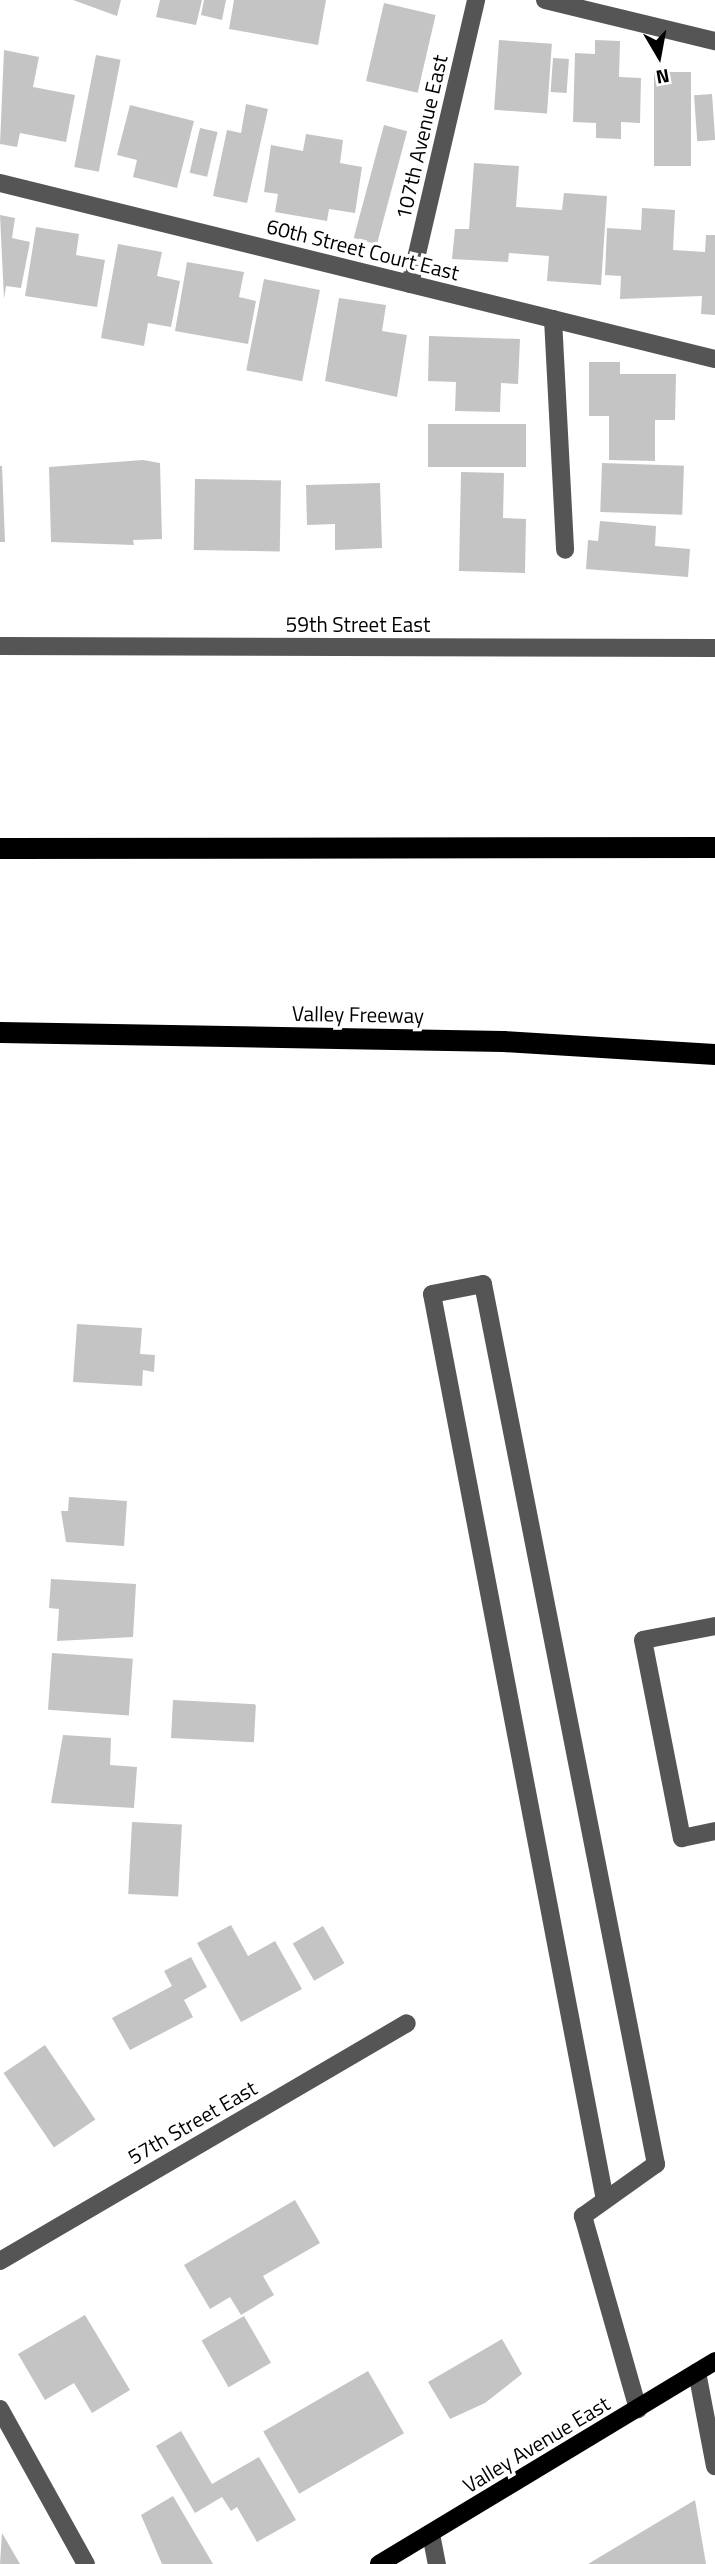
<!DOCTYPE html>
<html>
<head>
<meta charset="utf-8">
<style>
	body { margin:0 }
	#map { position:relative; width:715px; height:2564px; overflow:hidden; background:#fff; font-family:"Titillium Web",sans-serif }
	div>[style] { position:absolute }
	[style*='--x'] { left:calc(var(--x)*1px); top:calc(var(--y)*1px); width:calc(var(--w)*1px); rotate:calc(var(--a)*1deg) }
	.building>* { inset:0; background:#c4c4c4; transform-origin:0 0 }
	.minor>* { height:18px; margin:-9px; padding:0 9px; transform-origin:9px; border-radius:9px; background:#555 }
	.major>* { height:18px; margin:-9px; padding:0 9px; transform-origin:9px; border-radius:9px; background:#000 }
	.highway>* { height:21px; margin:-10.5px; padding:0 10.5px; transform-origin:10.5px; border-radius:10.5px; background:#000 }
	span { translate:-50% -50%; white-space:nowrap; text-align:center; line-height:1.15; -webkit-text-stroke:7px #fff; paint-order:stroke }
	.street-label { font-size:21px; color:#000 }
	.north { position:absolute; left:624px; top:21px; width:70px; height:70px; -webkit-text-stroke:5px #fff; paint-order:stroke; rotate:170deg; font-size:19px; font-weight:700; line-height:28px; text-align:center; color:#000 }
	.north::after { content:''; display:block; margin:auto; width:24px; height:32px; background:#000; clip-path:polygon(50% 0,100% 100%,50% 72%,0 100%) }
</style>
</head>
<body>
<div id="map">
	<div class="building">
		<div style="clip-path:polygon(73px 0,121px 0,117px 16px)"></div>
		<div style="clip-path:polygon(160px 0,202px 0,196px 25px,156px 17px)"></div>
		<div style="clip-path:polygon(204px 0,226px 0,222px 20px,201px 15px)"></div>
		<div style="clip-path:polygon(234px 0,326px 0,318px 45px,229px 29px)"></div>
		<div style="left:384px;top:3px;width:53px;height:80px;rotate:13deg"></div>
		<div style="left:499px;top:40px;width:53px;height:70px;rotate:4deg"></div>
		<div style="clip-path:polygon(595px 40px,620px 41px,619px 77px,641px 78px,640px 123px,621px 122px,621px 139px,596px 138px,596px 123px,573px 122px,575px 53px,595px 54px)"></div>
		<div style="clip-path:polygon(4px 50px,39px 57px,33px 87px,75px 95px,66px 142px,20px 133px,17px 147px,0 144px)"></div>
		<div style="left:96px;top:55px;width:25px;height:114px;rotate:11deg"></div>
		<div style="left:553px;top:58px;width:16px;height:34px;rotate:4deg"></div>
		<div style="left:654px;top:72px;width:37px;height:94px"></div>
		<div style="left:712px;top:94px;width:46px;height:18px;rotate:86deg"></div>
		<div style="clip-path:polygon(246px 104px,268px 109px,247px 203px,213px 196px,227px 130px,241px 133px)"></div>
		<div style="clip-path:polygon(130px 105px,194px 121px,177px 188px,133px 177px,137px 160px,117px 155px)"></div>
		<div style="left:384px;top:125px;width:24px;height:117px;rotate:15deg"></div>
		<div style="left:200px;top:128px;width:18px;height:46px;rotate:13deg"></div>
		<div style="clip-path:polygon(306px 134px,343px 140px,340px 163px,362px 167px,355px 213px,329px 209px,327px 221px,275px 212px,278px 194px,264px 192px,271px 145px,303px 151px)"></div>
		<div style="clip-path:polygon(474px 163px,519px 166px,516px 207px,562px 210px,564px 193px,607px 196px,601px 285px,547px 281px,549px 256px,509px 253px,508px 262px,452px 259px,455px 229px,469px 229px)"></div>
		<div style="clip-path:polygon(642px 208px,675px 210px,673px 250px,705px 252px,706px 235px,715px 235px,715px 315px,701px 314px,702px 296px,620px 299px,621px 276px,605px 275px,607px 228px,641px 230px)"></div>
		<div style="clip-path:polygon(0 215px,15px 218px,12px 238px,30px 242px,21px 288px,6px 286px,4px 299px)"></div>
		<div style="clip-path:polygon(36px 227px,79px 234px,76px 255px,105px 260px,97px 307px,25px 296px)"></div>
		<div style="clip-path:polygon(118px 244px,162px 252px,157px 276px,180px 281px,171px 327px,148px 323px,144px 346px,101px 338px)"></div>
		<div style="clip-path:polygon(187px 262px,244px 272px,239px 297px,256px 301px,248px 344px,175px 331px)"></div>
		<div style="left:264px;top:279px;width:57px;height:93px;rotate:11deg"></div>
		<div style="clip-path:polygon(339px 298px,386px 305px,382px 331px,407px 335px,397px 397px,325px 381px)"></div>
		<div style="clip-path:polygon(429px 336px,520px 339px,518px 384px,501px 383px,500px 412px,455px 411px,456px 382px,428px 381px)"></div>
		<div style="clip-path:polygon(589px 362px,620px 362px,620px 374px,676px 374px,675px 420px,655px 420px,655px 461px,609px 460px,609px 416px,589px 416px)"></div>
		<div style="left:428px;top:424px;width:98px;height:43px"></div>
		<div style="clip-path:polygon(143px 460px,160px 463px,162px 539px,133px 540px,134px 545px,51px 542px,49px 467px)"></div>
		<div style="left:602px;top:463px;width:82px;height:49px;rotate:2deg"></div>
		<div style="clip-path:polygon(0 466px,2px 466px,5px 542px,0 542px)"></div>
		<div style="clip-path:polygon(461px 472px,504px 473px,503px 518px,526px 519px,525px 573px,459px 571px)"></div>
		<div style="left:195px;top:479px;width:86px;height:71px;rotate:1deg"></div>
		<div style="clip-path:polygon(380px 483px,382px 548px,335px 550px,335px 524px,307px 525px,306px 485px)"></div>
		<div style="clip-path:polygon(600px 521px,656px 526px,655px 546px,690px 549px,688px 577px,586px 569px,588px 540px,598px 541px)"></div>
		<div style="clip-path:polygon(77px 1324px,142px 1328px,140px 1354px,155px 1355px,154px 1372px,143px 1370px,142px 1386px,73px 1382px)"></div>
		<div style="clip-path:polygon(69px 1497px,127px 1501px,124px 1546px,66px 1542px,61px 1511px,68px 1511px)"></div>
		<div style="clip-path:polygon(51px 1579px,136px 1584px,133px 1637px,57px 1641px,59px 1609px,49px 1608px)"></div>
		<div style="left:52px;top:1653px;width:81px;height:57px;rotate:4deg"></div>
		<div style="left:173px;top:1700px;width:83px;height:38px;rotate:3deg"></div>
		<div style="clip-path:polygon(63px 1735px,111px 1738px,110px 1765px,137px 1767px,134px 1808px,51px 1803px)"></div>
		<div style="left:132px;top:1822px;width:50px;height:72px;rotate:3deg"></div>
		<div style="clip-path:polygon(231px 1925px,248px 1956px,275px 1941px,302px 1989px,241px 2022px,197px 1943px)"></div>
		<div style="left:323px;top:1926px;width:43px;height:35px;rotate:60deg"></div>
		<div style="clip-path:polygon(191px 1957px,207px 1987px,184px 2000px,193px 2017px,130px 2050px,112px 2018px,172px 1986px,164px 1971px)"></div>
		<div style="left:45px;top:2045px;width:90px;height:50px;rotate:56deg"></div>
		<div style="clip-path:polygon(295px 2200px,320px 2243px,263px 2276px,274px 2295px,241px 2315px,230px 2297px,210px 2309px,184px 2265px)"></div>
		<div style="clip-path:polygon(85px 2315px,130px 2390px,92px 2413px,74px 2383px,45px 2400px,18px 2354px)"></div>
		<div style="left:244px;top:2316px;width:54px;height:49px;rotate:60deg"></div>
		<div style="clip-path:polygon(502px 2339px,522px 2374px,485px 2403px,450px 2419px,428px 2382px)"></div>
		<div style="left:368px;top:2371px;width:72px;height:121px;rotate:60deg"></div>
		<div style="clip-path:polygon(181px 2431px,212px 2484px,259px 2457px,296px 2520px,257px 2542px,237px 2507px,231px 2511px,222px 2497px,195px 2513px,156px 2446px)"></div>
		<div style="clip-path:polygon(173px 2496px,213px 2564px,162px 2564px,141px 2515px)"></div>
		<div style="clip-path:polygon(695px 2500px,706px 2564px,588px 2564px)"></div>
		<div style="clip-path:polygon(2px 2533px,20px 2564px,0 2564px)"></div>
	</div>
	<div class="minor">
		<div style="--x:545;--y:0;--w:175;--a:13.6"></div>
		<div style="--x:0;--y:183;--w:736;--a:13.83"></div>
		<div style="--x:410;--y:284;--w:292;--a:-76.9"></div>
		<div style="--x:553;--y:319;--w:231;--a:87"></div>
		<div style="--x:0;--y:646;--w:715;--a:0.16"></div>
		<div style="--x:715;--y:1626;--w:73;--a:169"></div>
		<div style="--x:643;--y:1640;--w:202;--a:78.9"></div>
		<div style="--x:682;--y:1838;--w:34;--a:-12"></div>
		<div style="--x:605;--y:2200;--w:922;--a:-100.81"></div>
		<div style="--x:432;--y:1294;--w:52;--a:-11.1"></div>
		<div style="--x:483;--y:1284;--w:897;--a:78.88"></div>
		<div style="--x:656;--y:2164;--w:90;--a:144.5"></div>
		<div style="--x:583;--y:2216;--w:201;--a:74.1"></div>
		<div style="--x:0;--y:2261;--w:471;--a:-30.3"></div>
		<div style="--x:697;--y:2372;--w:96;--a:79.2"></div>
		<div style="--x:0;--y:2409;--w:177;--a:61"></div>
		<div style="--x:431;--y:2534;--w:31;--a:79"></div>
	</div>
	<div class="major">
		<div style="--x:379;--y:2564;--w:393;--a:-31.1"></div>
	</div>
	<div class="highway">
		<div style="--x:0;--y:848;--w:715;--a:-0.08"></div>
		<div style="--x:0;--y:1032;--w:503;--a:1.03"></div>
		<div style="--x:503;--y:1041;--w:212;--a:3.5"></div>
	</div>
	<div class="street-label">
		<span style="left:421px;top:137px;rotate:-77deg">107th Avenue East</span>
		<span style="left:363px;top:249px;rotate:14deg">60th Street Court East</span>
		<span style="left:358px;top:624px">59th Street East</span>
		<span style="left:358px;top:1014px;rotate:1deg">Valley Freeway</span>
		<span style="left:192px;top:2122px;rotate:-30deg">57th Street East</span>
		<span style="left:536px;top:2444px;rotate:-31deg">Valley Avenue East</span>
	</div>
	<div class="north">N</div>
</div>
</body>
</html>
